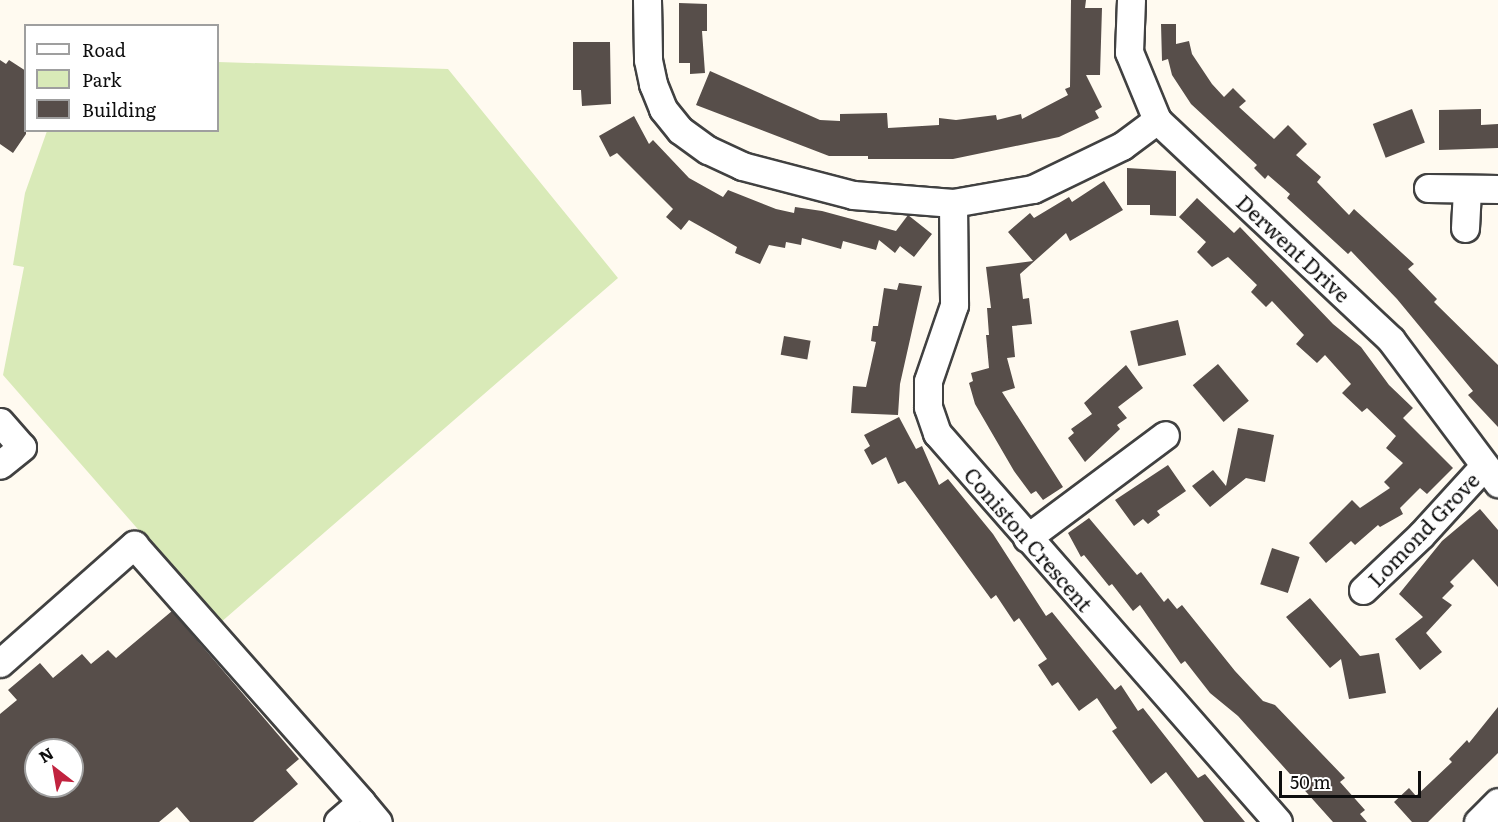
<!DOCTYPE html>
<html>
<head>
<meta charset="utf-8">
<style>
	body { margin:0 }
	#map { position:relative; width:1498px; height:822px; overflow:hidden; background:#fffaf0; font-family:Literata,serif }
	div>[style] { position:absolute }
	[style*='--x'] { left:calc(var(--x)*1px); top:calc(var(--y)*1px); width:calc(var(--w)*1px); rotate:calc(var(--a)*1deg) }
	.green>* { inset:0; background:#d9eab8 }
	.building>* { inset:0; background:#574e4a; transform-origin:0 0 }
	.roads { filter:drop-shadow(2px 0 #414141) drop-shadow(-2px 0 #414141) drop-shadow(0 2px #414141) drop-shadow(0 -2px #414141) }
	.minor>* { height:27px; margin:-13.5px; padding:0 13.5px; transform-origin:13.5px; border-radius:13.5px; background:#fff }
	span { translate:-50% -50%; white-space:nowrap; text-align:center; line-height:1.15; -webkit-text-stroke:6px #fff; paint-order:stroke }
	.street-label { font-size:21px; color:#0e0e0e }
	.legend { position:absolute; left:24px; top:24px; width:195px; height:108px; box-sizing:border-box; background:#fff; border:2px solid #9f9f9f; margin:0; padding:8px 10px; list-style:none; font-size:18px; color:#0e0e0e }
	.legend li { display:flex; align-items:center; gap:12px; height:30px }
	.legend b { width:30px; border:2px solid #9f9f9f }
	.north { position:absolute; left:24px; top:738px; width:60px; height:60px; box-sizing:border-box; background:#fff; border:2px solid #9f9f9f; border-radius:50%; rotate:329deg; font-size:16px; font-weight:700; line-height:24px; text-align:center; color:#0e0e0e }
	.north::after { content:''; display:block; margin:auto; width:21px; height:27px; background:#c1233f; clip-path:polygon(50% 0,100% 100%,50% 72%,0 100%) }
	.scale { position:absolute; left:1279px; top:771px; width:142px; height:27px; box-sizing:border-box; border:3px solid #0e0e0e; border-top:0; padding-left:8px; font-size:18px; line-height:21px; white-space:nowrap; color:#0e0e0e; -webkit-text-stroke:4px #fff; paint-order:stroke }
</style>
</head>
<body>
<div id="map">
	<div class="green">
		<div style="clip-path:polygon(218px 62px,448px 69px,618px 278px,220px 623px,3px 375px,24px 267px,13px 265px,25px 193px,47px 131px,218px 130px)"></div>
	</div>
	<div class="building">
		<div style="clip-path:polygon(1071px 0,1086px 0,1085px 8px,1102px 8px,1100px 75px,1086px 75px,1102px 107px,1095px 111px,1099px 118px,1059px 137px,953px 159px,868px 159px,868px 156px,829px 156px,696px 105px,710px 71px,820px 120px,840px 121px,840px 114px,887px 113px,888px 128px,939px 125px,939px 118px,956px 120px,996px 115px,997px 120px,1021px 114px,1022px 119px,1068px 95px,1065px 89px,1070px 87px)"></div>
		<div style="clip-path:polygon(679px 3px,707px 4px,707px 31px,702px 31px,705px 73px,690px 74px,690px 63px,679px 63px)"></div>
		<div style="clip-path:polygon(1161px 24px,1176px 24px,1176px 44px,1189px 41px,1192px 54px,1212px 84px,1224px 97px,1233px 88px,1246px 101px,1239px 107px,1274px 139px,1288px 125px,1307px 144px,1296px 155px,1321px 177px,1317px 182px,1349px 215px,1354px 209px,1414px 264px,1408px 269px,1437px 299px,1434px 302px,1498px 365px,1498px 427px,1468px 395px,1473px 391px,1397px 299px,1351px 251px,1348px 254px,1287px 198px,1290px 194px,1268px 175px,1265px 179px,1254px 168px,1257px 165px,1191px 104px,1172px 75px,1168px 59px,1162px 61px)"></div>
		<div style="clip-path:polygon(573px 42px,610px 42px,611px 104px,582px 106px,581px 90px,573px 90px)"></div>
		<div style="clip-path:polygon(0 60px,6px 64px,9px 60px,26px 71px,26px 134px,13px 153px,0 144px)"></div>
		<div style="left:1412px;top:109px;width:36px;height:42px;rotate:69deg"></div>
		<div style="clip-path:polygon(1481px 109px,1481px 125px,1498px 124px,1498px 148px,1439px 150px,1439px 110px)"></div>
		<div style="clip-path:polygon(634px 116px,649px 144px,653px 140px,689px 178px,723px 197px,728px 190px,776px 209px,794px 213px,795px 207px,822px 211px,896px 231px,908px 215px,932px 234px,914px 257px,900px 246px,895px 253px,879px 240px,876px 250px,843px 241px,841px 249px,802px 238px,801px 245px,786px 242px,785px 248px,769px 245px,760px 264px,735px 253px,737px 247px,689px 220px,681px 230px,666px 217px,673px 209px,617px 153px,610px 157px,599px 136px)"></div>
		<div style="clip-path:polygon(1127px 168px,1176px 171px,1176px 216px,1150px 215px,1150px 205px,1127px 205px)"></div>
		<div style="clip-path:polygon(1104px 181px,1123px 210px,1070px 241px,1066px 233px,1020px 274px,1023px 299px,1029px 298px,1032px 324px,1012px 326px,1015px 357px,1007px 358px,1015px 388px,1002px 392px,1063px 487px,1043px 500px,1036px 491px,1031px 494px,1014px 471px,975px 404px,969px 383px,973px 381px,971px 373px,989px 368px,986px 335px,989px 335px,987px 308px,991px 308px,986px 267px,1033px 261px,1008px 232px,1030px 213px,1034px 218px,1069px 197px,1072px 202px)"></div>
		<div style="clip-path:polygon(1197px 198px,1234px 233px,1240px 227px,1333px 324px,1361px 347px,1389px 385px,1413px 408px,1403px 418px,1453px 468px,1427px 494px,1420px 488px,1400px 508px,1403px 514px,1380px 527px,1378px 525px,1355px 545px,1351px 541px,1326px 563px,1309px 543px,1352px 500px,1360px 508px,1390px 488px,1384px 482px,1403px 463px,1386px 448px,1396px 436px,1367px 408px,1362px 412px,1342px 393px,1351px 384px,1325px 355px,1317px 363px,1296px 344px,1304px 335px,1272px 301px,1266px 307px,1251px 292px,1257px 285px,1228px 257px,1212px 267px,1197px 252px,1206px 242px,1179px 217px)"></div>
		<div style="clip-path:polygon(899px 283px,922px 286px,900px 384px,898px 415px,851px 413px,853px 386px,866px 387px,876px 342px,871px 341px,873px 326px,878px 326px,884px 288px,897px 290px)"></div>
		<div style="left:1178px;top:320px;width:36px;height:49px;rotate:77deg"></div>
		<div style="left:784px;top:336px;width:27px;height:19px;rotate:10deg"></div>
		<div style="left:1218px;top:364px;width:48px;height:33px;rotate:50deg"></div>
		<div style="clip-path:polygon(1126px 365px,1143px 388px,1118px 407px,1127px 418px,1117px 425px,1120px 429px,1085px 462px,1068px 438px,1074px 433px,1071px 429px,1092px 414px,1084px 403px)"></div>
		<div style="clip-path:polygon(899px 417px,916px 449px,922px 446px,939px 485px,948px 479px,993px 534px,1046px 616px,1052px 612px,1115px 690px,1121px 685px,1138px 711px,1143px 708px,1198px 778px,1205px 774px,1245px 822px,1204px 822px,1166px 772px,1151px 784px,1112px 731px,1117px 728px,1097px 698px,1079px 711px,1058px 682px,1052px 686px,1038px 665px,1047px 659px,1019px 618px,1014px 622px,996px 595px,991px 599px,905px 481px,898px 484px,886px 457px,872px 465px,864px 450px,870px 446px,864px 435px)"></div>
		<div style="clip-path:polygon(1238px 428px,1274px 435px,1265px 482px,1246px 478px,1210px 507px,1192px 486px,1213px 470px,1226px 486px)"></div>
		<div style="clip-path:polygon(1168px 465px,1186px 491px,1157px 511px,1160px 515px,1148px 524px,1143px 519px,1134px 526px,1115px 500px)"></div>
		<div style="clip-path:polygon(1480px 509px,1498px 530px,1498px 587px,1473px 559px,1450px 582px,1454px 586px,1442px 598px,1452px 605px,1426px 633px,1442px 652px,1420px 670px,1395px 639px,1423px 617px,1399px 594px,1442px 541px)"></div>
		<div style="clip-path:polygon(1089px 518px,1137px 575px,1141px 572px,1164px 602px,1168px 598px,1177px 609px,1182px 605px,1235px 671px,1263px 701px,1275px 705px,1345px 778px,1340px 782px,1365px 810px,1360px 814px,1367px 822px,1333px 822px,1238px 716px,1210px 693px,1185px 661px,1181px 664px,1140px 605px,1133px 611px,1112px 584px,1109px 586px,1084px 555px,1081px 557px,1068px 533px)"></div>
		<div style="left:1272px;top:548px;width:29px;height:38px;rotate:18deg"></div>
		<div style="clip-path:polygon(1310px 598px,1360px 656px,1379px 653px,1386px 693px,1349px 699px,1341px 659px,1330px 668px,1286px 617px)"></div>
		<div style="clip-path:polygon(evenodd,172px 611px,299px 759px,286px 770px,298px 784px,253px 822px,190px 822px,177px 807px,159px 822px,0 822px,0 714px,17px 700px,8px 690px,40px 663px,53px 678px,82px 654px,91px 664px,108px 650px,116px 658px,172px 611px,36px 750px,72px 750px,72px 786px,36px 786px,36px 750px)"></div>
		<div style="clip-path:polygon(1498px 707px,1498px 753px,1428px 822px,1412px 822px,1394px 802px,1409px 788px,1416px 796px,1452px 762px,1449px 759px,1467px 740px,1469px 743px)"></div>
	</div>
	<div class="roads">
		<div class="minor">
			<div style="--x:647;--y:0;--w:60;--a:89"></div>
			<div style="--x:648;--y:60;--w:25;--a:78"></div>
			<div style="--x:653;--y:84;--w:27;--a:68"></div>
			<div style="--x:663;--y:109;--w:27;--a:51"></div>
			<div style="--x:680;--y:130;--w:34;--a:36"></div>
			<div style="--x:708;--y:150;--w:38;--a:25"></div>
			<div style="--x:742;--y:166;--w:115;--a:14.6"></div>
			<div style="--x:853;--y:195;--w:100;--a:4.6"></div>
			<div style="--x:953;--y:203;--w:81;--a:-9.9"></div>
			<div style="--x:1033;--y:189;--w:99;--a:-25.8"></div>
			<div style="--x:1122;--y:146;--w:44;--a:-36.6"></div>
			<div style="--x:1131;--y:0;--w:52;--a:92.2"></div>
			<div style="--x:1129;--y:52;--w:74;--a:67.6"></div>
			<div style="--x:1157;--y:120;--w:321;--a:43.2"></div>
			<div style="--x:1391;--y:340;--w:179;--a:53.2"></div>
			<div style="--x:1428;--y:188;--w:70;--a:0.8"></div>
			<div style="--x:953;--y:203;--w:102;--a:89.4"></div>
			<div style="--x:954;--y:305;--w:80;--a:108.9"></div>
			<div style="--x:928;--y:381;--w:26;--a:90"></div>
			<div style="--x:928;--y:407;--w:28;--a:71"></div>
			<div style="--x:937;--y:433;--w:517;--a:48.76"></div>
			<div style="--x:1465;--y:228;--w:38;--a:-87"></div>
			<div style="--x:0;--y:422;--w:33;--a:49"></div>
			<div style="--x:22;--y:447;--w:28;--a:141"></div>
			<div style="--x:1027;--y:538;--w:172;--a:-36.7"></div>
			<div style="--x:1363;--y:590;--w:80;--a:-43.5"></div>
			<div style="--x:1421;--y:535;--w:92;--a:-47.6"></div>
			<div style="--x:0;--y:663;--w:179;--a:-41.4"></div>
			<div style="--x:134;--y:545;--w:343;--a:48.5"></div>
			<div style="--x:338;--y:822;--w:30;--a:-41"></div>
			<div style="--x:361;--y:802;--w:26;--a:50"></div>
			<div style="--x:1478;--y:822;--w:28;--a:-45"></div>
		</div>
	</div>
	<div class="street-label">
		<span style="left:1294px;top:248px;rotate:43deg">Derwent Drive</span>
		<span style="left:1423px;top:529px;rotate:-46deg">Lomond Grove</span>
		<span style="left:1029px;top:539px;rotate:49deg">Coniston Crescent</span>
	</div>
	<ul class="legend">
	<li><b style="height:8px;background:#fff"></b>Road</li>
	<li><b style="height:16px;background:#d9eab8"></b>Park</li>
	<li><b style="height:16px;background:#574e4a"></b>Building</li>
	</ul>
	<div class="north">N</div>
	<div class="scale">50 m</div>
</div>
</body>
</html>
